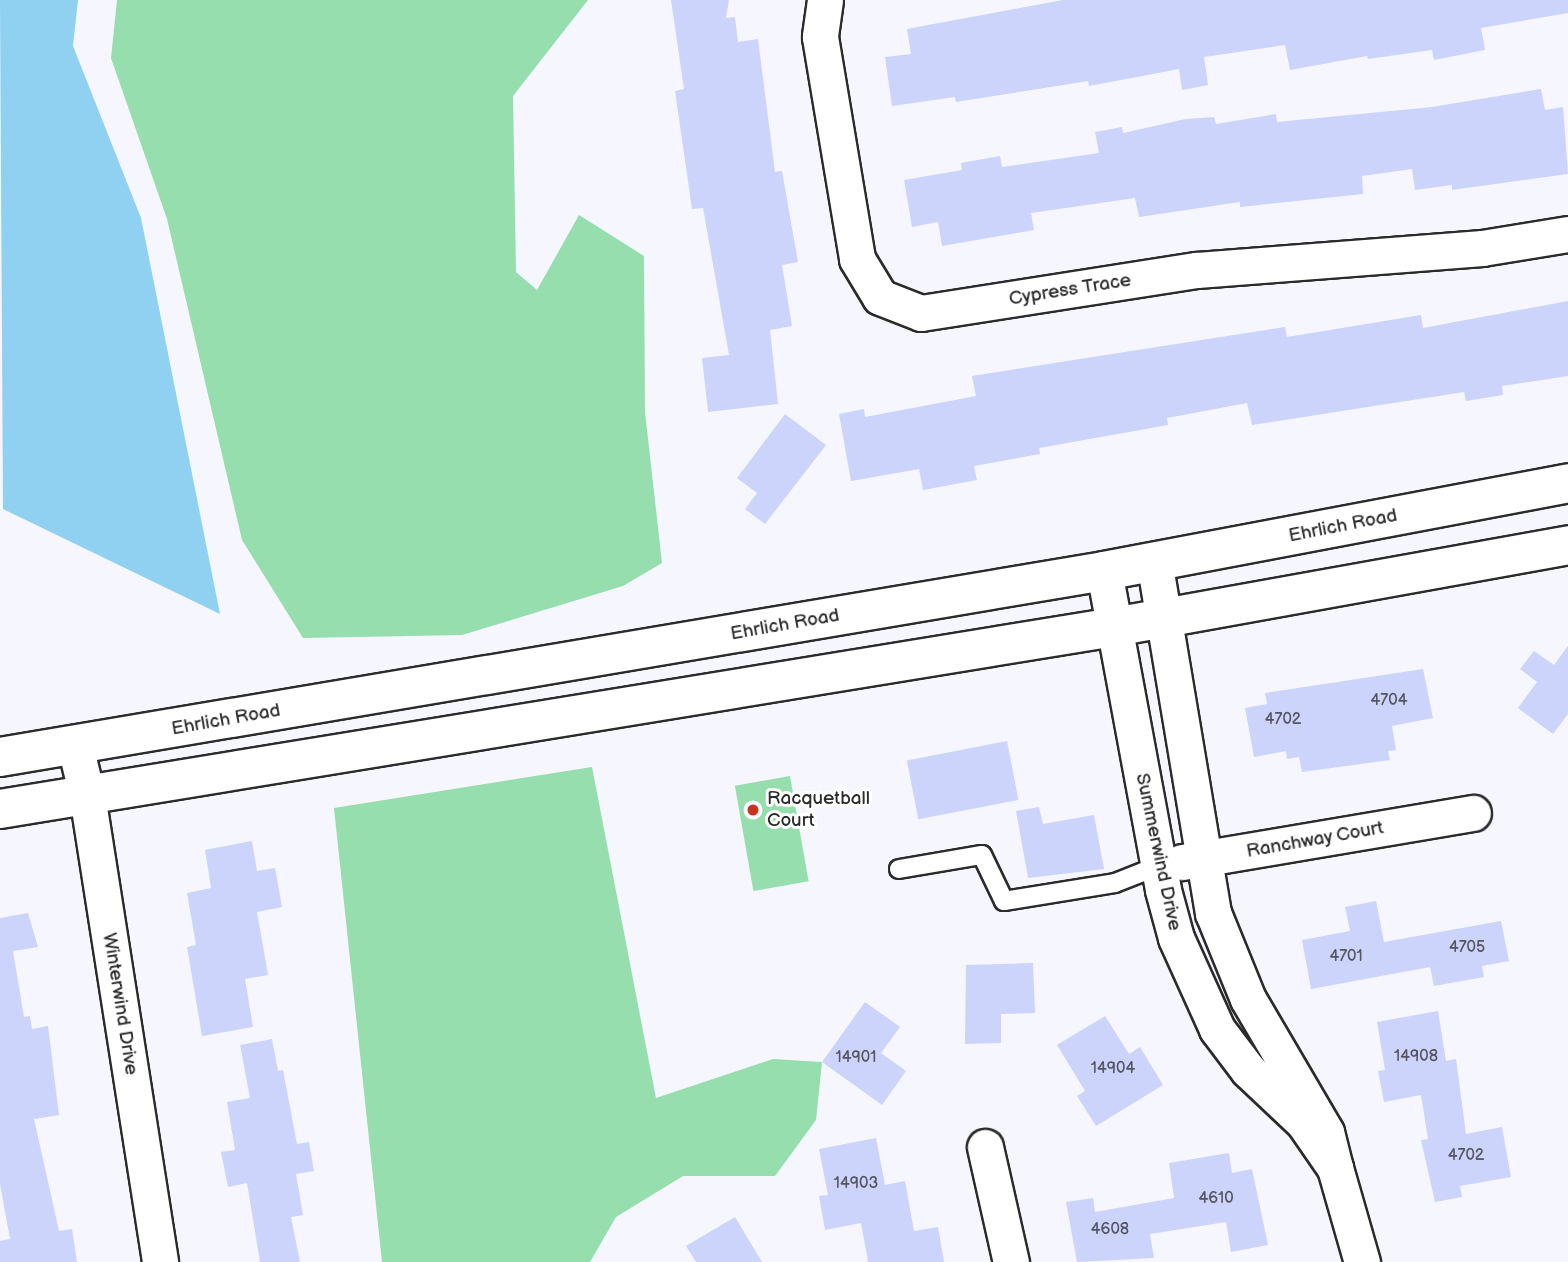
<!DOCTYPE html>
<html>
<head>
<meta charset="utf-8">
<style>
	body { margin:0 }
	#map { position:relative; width:1568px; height:1262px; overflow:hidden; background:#f5f6fe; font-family:"Balsamiq Sans",sans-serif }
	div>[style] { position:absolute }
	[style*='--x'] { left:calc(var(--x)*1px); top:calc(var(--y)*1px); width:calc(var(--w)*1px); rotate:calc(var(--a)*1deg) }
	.green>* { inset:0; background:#96dead; transform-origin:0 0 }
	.water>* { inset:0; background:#90d0f1 }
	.building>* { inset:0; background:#ccd4fc; transform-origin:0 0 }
	.roads { filter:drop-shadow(2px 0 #2b2b2b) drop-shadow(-2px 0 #2b2b2b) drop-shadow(0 2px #2b2b2b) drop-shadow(0 -2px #2b2b2b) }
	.lane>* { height:18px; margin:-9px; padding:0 9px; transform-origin:9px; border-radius:9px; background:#fff }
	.street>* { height:35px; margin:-17.5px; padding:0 17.5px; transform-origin:17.5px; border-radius:17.5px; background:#fff }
	.secondary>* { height:38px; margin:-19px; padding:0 19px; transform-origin:19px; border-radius:19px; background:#fff }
	.dots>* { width:19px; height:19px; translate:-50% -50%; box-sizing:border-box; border:4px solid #fff; border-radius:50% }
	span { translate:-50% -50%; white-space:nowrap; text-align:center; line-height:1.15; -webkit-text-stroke:6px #fff; paint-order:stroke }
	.number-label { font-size:16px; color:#53555f }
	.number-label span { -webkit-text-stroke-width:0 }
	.street-label { font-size:19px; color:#2b2b2b }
	.poi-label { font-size:19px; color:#2b2b2b }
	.left { translate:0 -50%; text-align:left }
</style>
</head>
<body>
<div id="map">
	<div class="green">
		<div style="clip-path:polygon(117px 0,588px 0,513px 96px,516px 272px,537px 290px,579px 215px,644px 256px,645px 412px,662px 563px,623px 586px,462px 635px,303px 638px,242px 540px,167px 219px,111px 58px)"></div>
		<div style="clip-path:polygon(592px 767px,656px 1098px,773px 1059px,822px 1062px,816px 1120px,775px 1176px,683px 1176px,616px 1217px,590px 1262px,382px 1262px,334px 808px)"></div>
		<div style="left:790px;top:776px;width:107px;height:56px;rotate:80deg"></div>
	</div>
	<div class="water">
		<div style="clip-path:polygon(0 0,78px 0,73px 46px,141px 218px,220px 614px,3px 509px)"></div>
	</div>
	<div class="building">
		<div style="clip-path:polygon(671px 0,729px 0,726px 18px,735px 17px,738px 42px,758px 39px,775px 172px,782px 171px,798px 262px,782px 265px,792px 326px,770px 330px,778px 404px,708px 412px,702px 358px,729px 355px,703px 208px,692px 209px,675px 91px,684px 89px)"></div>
		<div style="clip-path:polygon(1063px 0,1568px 0,1568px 13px,1481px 28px,1485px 50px,1434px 60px,1432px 50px,1368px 59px,1367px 56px,1290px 70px,1285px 45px,1204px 57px,1208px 85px,1182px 90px,1179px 69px,1089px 86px,1088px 81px,956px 102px,955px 97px,892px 106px,885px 57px,911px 54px,907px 29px)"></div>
		<div style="clip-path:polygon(1541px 89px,1545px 110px,1563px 107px,1568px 174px,1452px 190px,1452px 185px,1415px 190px,1412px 169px,1362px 176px,1363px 194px,1240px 207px,1240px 202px,1139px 217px,1135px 198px,1031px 213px,1034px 230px,942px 246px,938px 222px,912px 227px,904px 180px,962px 170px,961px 163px,1000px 156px,1002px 167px,1099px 153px,1095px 132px,1122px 127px,1123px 133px,1186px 119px,1214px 117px,1216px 124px,1276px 114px,1277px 122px,1432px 107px)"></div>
		<div style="clip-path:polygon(1568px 301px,1568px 376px,1502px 386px,1503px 395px,1466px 401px,1464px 392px,1252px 425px,1247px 403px,1167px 418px,1168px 425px,1039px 448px,1040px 454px,974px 466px,977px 480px,923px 490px,919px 469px,851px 481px,839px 414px,864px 409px,865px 417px,976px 396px,972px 376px,1285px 327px,1287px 337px,1421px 315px,1423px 328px)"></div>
		<div style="clip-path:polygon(785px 414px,826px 445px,765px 524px,745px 509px,757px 493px,737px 478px)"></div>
		<div style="clip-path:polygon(1568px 646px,1568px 714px,1553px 734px,1518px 708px,1537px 682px,1520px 669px,1534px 651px,1554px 665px)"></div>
		<div style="clip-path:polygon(1423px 669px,1433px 718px,1392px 726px,1396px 750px,1388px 751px,1390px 760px,1302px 772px,1299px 757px,1287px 759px,1286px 751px,1254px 757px,1245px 708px,1267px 704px,1265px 693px)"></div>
		<div style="left:1007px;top:741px;width:60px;height:102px;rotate:79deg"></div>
		<div style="clip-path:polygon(1039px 807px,1043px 824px,1094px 815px,1104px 869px,1028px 878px,1016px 811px)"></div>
		<div style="clip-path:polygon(252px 841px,257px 871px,275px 868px,282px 907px,257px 912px,268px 975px,245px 979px,253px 1027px,202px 1036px,187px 947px,196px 945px,187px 893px,211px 888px,205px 850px)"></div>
		<div style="clip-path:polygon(1376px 901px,1384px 942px,1501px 921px,1509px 961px,1482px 966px,1484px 977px,1434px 986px,1430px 967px,1311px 989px,1302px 940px,1350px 931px,1345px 907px)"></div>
		<div style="clip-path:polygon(28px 913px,38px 947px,13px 951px,24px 1017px,30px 1016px,32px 1029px,48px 1026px,59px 1115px,34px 1119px,59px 1231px,72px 1229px,77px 1262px,0 1262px,0 1241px,10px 1239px,0 1184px,0 918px)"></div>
		<div style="clip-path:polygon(1033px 963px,1035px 1013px,1001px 1014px,1001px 1043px,965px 1044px,966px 965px)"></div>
		<div style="clip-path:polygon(865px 1002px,900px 1027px,881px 1053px,906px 1071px,882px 1105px,822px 1062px)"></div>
		<div style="clip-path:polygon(1438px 1011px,1446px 1061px,1456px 1059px,1466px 1134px,1502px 1127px,1511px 1177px,1460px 1186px,1462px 1197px,1435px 1202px,1421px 1140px,1428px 1139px,1421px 1095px,1384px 1102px,1378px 1071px,1385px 1070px,1377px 1022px)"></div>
		<div style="clip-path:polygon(1105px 1016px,1129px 1054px,1140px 1047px,1163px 1085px,1096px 1126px,1077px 1096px,1085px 1091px,1057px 1045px)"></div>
		<div style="clip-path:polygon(272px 1039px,278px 1071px,283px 1070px,297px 1144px,309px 1142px,314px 1171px,296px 1174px,303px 1215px,291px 1217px,300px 1262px,260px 1262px,247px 1183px,228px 1187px,221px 1152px,235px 1150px,227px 1102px,250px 1098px,240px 1045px)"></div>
		<div style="clip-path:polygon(876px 1138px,885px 1185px,905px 1181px,914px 1231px,938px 1227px,944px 1262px,868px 1262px,861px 1223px,825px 1230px,819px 1196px,828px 1195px,819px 1149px)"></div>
		<div style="clip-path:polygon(1229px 1153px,1232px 1173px,1252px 1169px,1268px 1245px,1231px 1252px,1226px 1222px,1150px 1234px,1154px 1258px,1077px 1262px,1066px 1202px,1093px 1198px,1095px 1212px,1174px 1198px,1169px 1163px)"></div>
		<div style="clip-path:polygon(735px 1217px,762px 1262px,696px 1262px,686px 1246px)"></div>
	</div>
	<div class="roads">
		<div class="lane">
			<div style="--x:899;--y:869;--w:84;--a:-9.6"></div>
			<div style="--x:982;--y:855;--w:51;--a:64.4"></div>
			<div style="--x:1004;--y:901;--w:112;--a:-9.2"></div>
			<div style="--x:1115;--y:883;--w:46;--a:-21.6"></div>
		</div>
		<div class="street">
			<div style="--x:825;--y:0;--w:37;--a:98"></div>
			<div style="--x:820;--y:37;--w:225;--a:80.5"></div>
			<div style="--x:857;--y:259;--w:44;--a:58.8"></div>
			<div style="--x:880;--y:297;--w:44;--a:21.3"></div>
			<div style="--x:921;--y:313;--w:279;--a:-8.9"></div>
			<div style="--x:1197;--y:270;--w:286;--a:-4.4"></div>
			<div style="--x:1482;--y:248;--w:87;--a:-9.2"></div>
			<div style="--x:1104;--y:571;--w:324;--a:79.5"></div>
			<div style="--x:1163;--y:890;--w:50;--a:74.8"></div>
			<div style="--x:1176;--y:938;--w:100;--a:65.7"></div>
			<div style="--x:1217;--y:1029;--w:51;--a:52.9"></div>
			<div style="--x:1248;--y:1070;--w:77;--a:43.4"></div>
			<div style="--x:1304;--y:1123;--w:55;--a:55.4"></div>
			<div style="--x:1335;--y:1168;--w:37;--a:-104"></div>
			<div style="--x:1326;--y:1132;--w:154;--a:-120.4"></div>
			<div style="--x:1248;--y:999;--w:93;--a:-112.1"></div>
			<div style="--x:1213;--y:913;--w:356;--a:-99.5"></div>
			<div style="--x:75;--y:746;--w:50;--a:76.2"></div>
			<div style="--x:87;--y:795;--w:473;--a:81.1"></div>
			<div style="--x:1182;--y:862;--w:295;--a:-9.6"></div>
			<div style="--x:985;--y:1147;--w:118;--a:77.3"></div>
			<div style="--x:1335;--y:1168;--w:98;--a:74"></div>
		</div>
		<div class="secondary">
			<div style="--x:0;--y:757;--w:1120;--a:-9.56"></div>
			<div style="--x:1104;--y:571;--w:472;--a:-10.7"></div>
			<div style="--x:0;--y:809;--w:1129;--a:-9.28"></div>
			<div style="--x:1114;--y:627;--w:461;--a:-10.2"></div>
		</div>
	</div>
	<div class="dots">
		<div style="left:753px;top:810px;background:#c8321e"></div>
	</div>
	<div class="number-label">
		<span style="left:1389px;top:701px">4704</span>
		<span style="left:1283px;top:720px">4702</span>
		<span style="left:1467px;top:948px">4705</span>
		<span style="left:1346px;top:957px">4701</span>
		<span style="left:1416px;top:1057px">14908</span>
		<span style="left:856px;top:1058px">14901</span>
		<span style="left:1113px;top:1069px">14904</span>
		<span style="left:1466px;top:1156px">4702</span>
		<span style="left:856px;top:1184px">14903</span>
		<span style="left:1216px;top:1199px">4610</span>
		<span style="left:1110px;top:1230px">4608</span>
	</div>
	<div class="street-label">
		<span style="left:1070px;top:290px;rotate:-9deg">Cypress Trace</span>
		<span style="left:1343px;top:526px;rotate:-11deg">Ehrlich Road</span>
		<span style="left:785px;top:625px;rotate:-10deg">Ehrlich Road</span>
		<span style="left:226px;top:720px;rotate:-10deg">Ehrlich Road</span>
		<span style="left:1315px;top:840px;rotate:-10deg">Ranchway Court</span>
		<span style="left:1158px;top:852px;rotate:78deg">Summerwind Drive</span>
		<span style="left:120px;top:1004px;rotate:81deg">Winterwind Drive</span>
	</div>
	<div class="poi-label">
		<span class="left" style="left:767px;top:810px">Racquetball<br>Court</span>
	</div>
</div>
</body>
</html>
